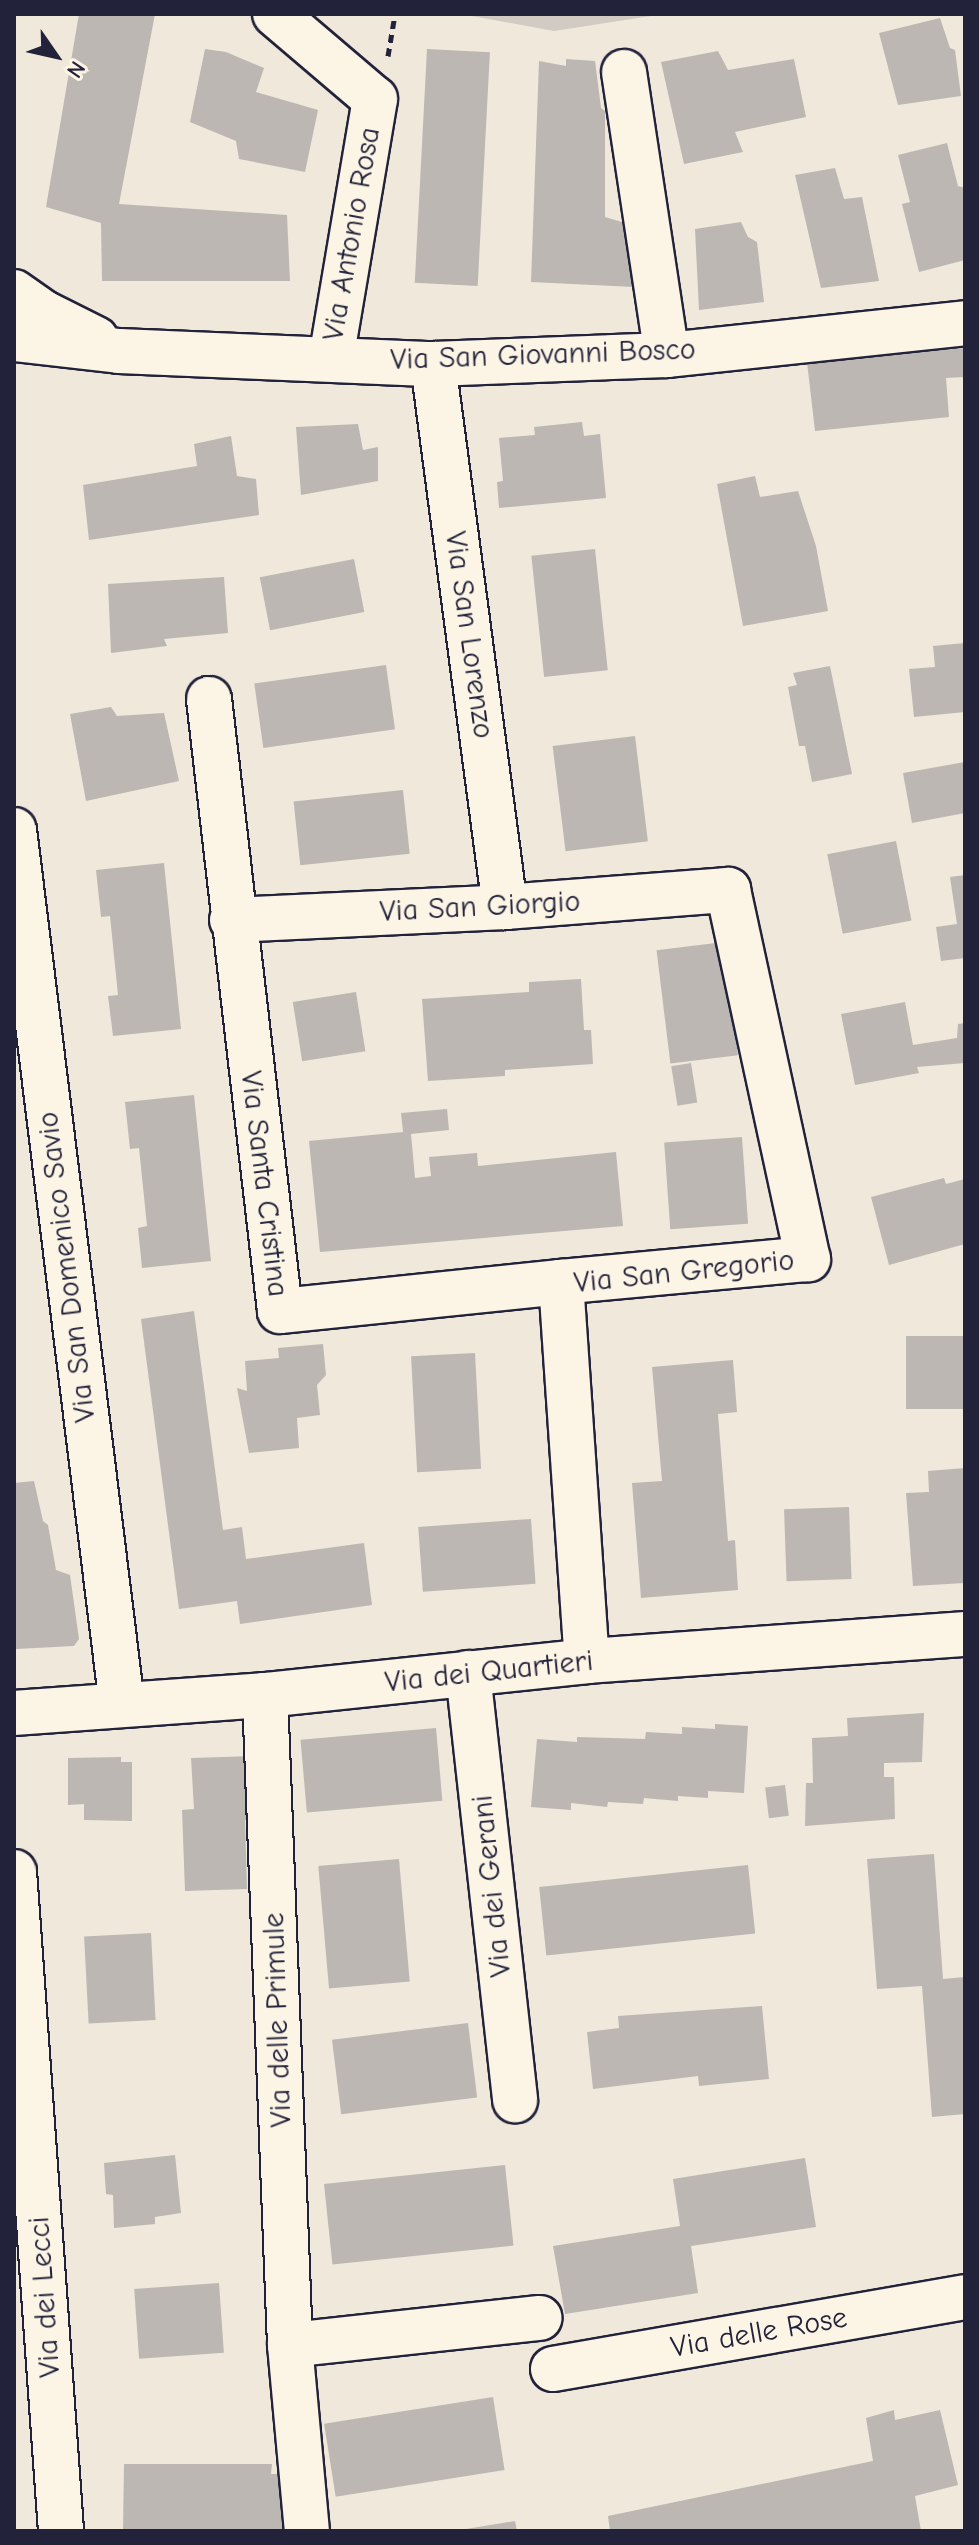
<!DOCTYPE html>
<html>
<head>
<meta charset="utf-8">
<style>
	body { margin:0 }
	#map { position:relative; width:979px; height:2545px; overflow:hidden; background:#efe8db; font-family:"Comic Neue",sans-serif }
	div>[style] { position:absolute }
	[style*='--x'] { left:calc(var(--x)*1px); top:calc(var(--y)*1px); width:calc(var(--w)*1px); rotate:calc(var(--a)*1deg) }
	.green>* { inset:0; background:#d1cbc3 }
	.building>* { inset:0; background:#bcb7b3; transform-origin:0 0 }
	.path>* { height:5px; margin-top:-2.5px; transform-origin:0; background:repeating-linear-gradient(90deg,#22223b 0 8px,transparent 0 14px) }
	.roads { filter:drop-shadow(2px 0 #22223b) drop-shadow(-2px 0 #22223b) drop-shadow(0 2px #22223b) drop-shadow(0 -2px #22223b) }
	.minor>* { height:44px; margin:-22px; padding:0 22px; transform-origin:22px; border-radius:22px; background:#fcf5e5 }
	span { translate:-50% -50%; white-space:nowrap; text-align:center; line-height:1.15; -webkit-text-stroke:7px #fcf5e5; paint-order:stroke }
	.street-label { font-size:30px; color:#22223b }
	.frame { position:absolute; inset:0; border:16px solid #22223b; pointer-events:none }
	.north { position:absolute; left:16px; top:16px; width:80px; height:80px; -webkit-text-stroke:6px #fcf5e5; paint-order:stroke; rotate:124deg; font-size:22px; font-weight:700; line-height:32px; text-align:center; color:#22223b }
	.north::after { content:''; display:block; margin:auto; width:28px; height:36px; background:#22223b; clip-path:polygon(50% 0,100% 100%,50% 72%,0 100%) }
</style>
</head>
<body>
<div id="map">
	<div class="green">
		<div style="clip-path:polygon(461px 14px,664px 14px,554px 31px)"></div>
	</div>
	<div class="building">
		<div style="clip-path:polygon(79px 14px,155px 14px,119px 204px,287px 215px,290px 281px,102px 281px,101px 223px,46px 207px)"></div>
		<div style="clip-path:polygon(940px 18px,950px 48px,955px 50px,961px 96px,898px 105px,879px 33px)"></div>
		<div style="clip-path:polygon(205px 49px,226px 52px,264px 68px,256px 92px,318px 110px,305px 172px,239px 159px,236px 141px,190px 122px)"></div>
		<div style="left:427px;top:49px;width:63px;height:234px;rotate:3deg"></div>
		<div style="clip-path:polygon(718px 51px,728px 70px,794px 59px,806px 117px,735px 132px,743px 152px,684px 164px,661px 62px)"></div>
		<div style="clip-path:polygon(566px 59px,595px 61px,601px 108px,605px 111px,605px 217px,632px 225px,634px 287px,531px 282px,539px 61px,566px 66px)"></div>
		<div style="clip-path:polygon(947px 143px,958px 186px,965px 188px,965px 260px,919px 272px,902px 204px,910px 202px,898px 155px)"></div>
		<div style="clip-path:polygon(835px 168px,844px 199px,862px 197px,879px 281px,821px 288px,795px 175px)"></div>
		<div style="clip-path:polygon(741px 222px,748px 237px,757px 242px,764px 302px,699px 310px,695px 229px)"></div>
		<div style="clip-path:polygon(965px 348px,965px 377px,946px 378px,949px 417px,815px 431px,807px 362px)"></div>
		<div style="clip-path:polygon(582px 422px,584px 436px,600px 434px,606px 498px,499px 508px,497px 482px,503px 481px,499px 438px,535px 435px,534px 427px)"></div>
		<div style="clip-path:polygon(358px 424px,363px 450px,378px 447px,378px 481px,301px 495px,296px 427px)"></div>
		<div style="clip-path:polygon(231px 436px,237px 476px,256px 479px,259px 515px,89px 540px,83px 485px,197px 466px,194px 444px)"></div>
		<div style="clip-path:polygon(755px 476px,760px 497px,798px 491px,816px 546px,828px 611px,743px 626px,717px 484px)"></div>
		<div style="left:595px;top:549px;width:122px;height:64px;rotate:84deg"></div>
		<div style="left:354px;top:559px;width:54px;height:96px;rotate:79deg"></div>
		<div style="clip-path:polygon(224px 577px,228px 633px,164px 639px,167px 646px,111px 653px,108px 584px)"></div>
		<div style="clip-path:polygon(965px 643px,965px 712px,914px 717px,909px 669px,935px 667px,933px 646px)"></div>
		<div style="left:386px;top:665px;width:65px;height:133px;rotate:82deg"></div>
		<div style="clip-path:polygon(830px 666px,852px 774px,812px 782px,805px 746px,799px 746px,788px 687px,797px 685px,793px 673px)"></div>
		<div style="clip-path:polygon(111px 707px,117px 716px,164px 713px,179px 781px,86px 801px,70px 714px)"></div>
		<div style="left:635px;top:736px;width:106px;height:83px;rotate:83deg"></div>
		<div style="clip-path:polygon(965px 762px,965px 813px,912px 823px,903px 773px)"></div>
		<div style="left:403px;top:790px;width:64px;height:110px;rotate:84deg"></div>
		<div style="left:896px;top:841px;width:81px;height:70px;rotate:79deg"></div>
		<div style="clip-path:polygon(164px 863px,181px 1029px,113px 1036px,108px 996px,118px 995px,110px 916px,101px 917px,96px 870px)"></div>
		<div style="clip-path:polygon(965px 875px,965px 958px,941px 961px,936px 927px,957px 924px,950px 877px)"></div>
		<div style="left:724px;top:942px;width:114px;height:68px;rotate:83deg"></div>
		<div style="clip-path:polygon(581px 979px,584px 1030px,591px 1030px,593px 1064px,505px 1070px,505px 1076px,428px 1081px,422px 999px,529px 992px,529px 982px)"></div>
		<div style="left:356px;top:992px;width:60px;height:64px;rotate:81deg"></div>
		<div style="clip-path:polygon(905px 1002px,913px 1045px,957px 1038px,958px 1024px,965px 1023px,965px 1063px,917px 1067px,919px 1073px,855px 1085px,841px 1014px)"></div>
		<div style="left:691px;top:1063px;width:40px;height:20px;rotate:81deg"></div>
		<div style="clip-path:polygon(194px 1095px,211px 1261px,142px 1268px,138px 1228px,147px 1226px,139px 1148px,130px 1149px,125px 1102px)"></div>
		<div style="clip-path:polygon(447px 1109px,449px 1130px,411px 1134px,415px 1178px,431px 1176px,429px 1157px,477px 1153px,478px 1166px,616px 1152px,623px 1226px,320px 1252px,309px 1141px,403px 1132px,401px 1113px)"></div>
		<div style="left:742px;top:1137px;width:87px;height:78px;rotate:86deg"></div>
		<div style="clip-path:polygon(944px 1178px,946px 1184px,965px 1179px,965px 1244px,889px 1265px,871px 1197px)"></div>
		<div style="clip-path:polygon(194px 1311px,223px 1530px,242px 1527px,246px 1559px,364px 1543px,372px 1605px,240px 1624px,237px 1601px,179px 1609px,141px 1319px)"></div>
		<div style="left:965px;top:1336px;width:73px;height:59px;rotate:90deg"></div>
		<div style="clip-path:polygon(323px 1344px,326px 1375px,317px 1385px,320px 1415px,297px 1418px,299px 1448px,249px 1453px,237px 1388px,247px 1391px,245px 1361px,279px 1358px,278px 1348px)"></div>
		<div style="left:475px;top:1353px;width:116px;height:64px;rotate:87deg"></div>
		<div style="clip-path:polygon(733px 1360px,737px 1412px,718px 1414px,728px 1541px,735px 1540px,738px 1590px,641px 1598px,632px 1483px,662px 1481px,652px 1367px)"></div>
		<div style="clip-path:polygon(965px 1468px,965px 1583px,913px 1586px,906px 1493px,929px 1492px,928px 1471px)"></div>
		<div style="clip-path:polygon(34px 1481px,43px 1521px,48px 1525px,56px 1570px,70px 1575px,79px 1639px,74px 1646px,16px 1649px,14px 1483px)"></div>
		<div style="left:849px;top:1507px;width:72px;height:65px;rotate:88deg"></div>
		<div style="left:531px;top:1519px;width:65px;height:113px;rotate:86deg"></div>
		<div style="clip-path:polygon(924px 1713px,922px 1762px,884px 1763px,884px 1777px,894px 1777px,895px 1819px,805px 1826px,806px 1783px,813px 1783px,812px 1738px,848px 1736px,847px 1718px)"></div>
		<div style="clip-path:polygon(715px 1724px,748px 1726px,744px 1793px,708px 1791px,708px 1798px,678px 1796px,678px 1801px,644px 1798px,643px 1804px,608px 1802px,607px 1807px,571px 1803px,571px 1810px,531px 1807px,537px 1739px,577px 1742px,577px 1737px,645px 1739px,646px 1732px,682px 1734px,682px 1727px,715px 1729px)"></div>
		<div style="left:436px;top:1728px;width:73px;height:136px;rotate:85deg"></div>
		<div style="clip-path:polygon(255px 1756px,268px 1819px,245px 1820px,247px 1889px,185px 1891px,182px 1810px,194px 1809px,191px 1758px)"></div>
		<div style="clip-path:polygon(121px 1757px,121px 1762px,132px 1762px,132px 1821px,84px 1820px,84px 1804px,68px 1805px,68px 1758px)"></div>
		<div style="left:785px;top:1785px;width:31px;height:20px;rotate:83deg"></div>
		<div style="clip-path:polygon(934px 1854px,943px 1979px,965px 1977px,965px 2114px,932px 2117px,922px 1986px,877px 1989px,867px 1859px)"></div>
		<div style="left:399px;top:1859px;width:123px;height:81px;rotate:85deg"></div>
		<div style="left:748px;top:1865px;width:69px;height:210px;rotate:84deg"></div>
		<div style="left:151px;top:1933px;width:87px;height:67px;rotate:87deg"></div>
		<div style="clip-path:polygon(762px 2006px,769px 2079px,699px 2086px,698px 2076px,593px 2089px,587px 2032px,619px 2028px,618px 2016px)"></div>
		<div style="left:468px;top:2023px;width:75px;height:137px;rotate:83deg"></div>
		<div style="clip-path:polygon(175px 2155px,181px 2213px,155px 2217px,155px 2224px,114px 2228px,113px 2195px,106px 2194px,104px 2163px)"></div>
		<div style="clip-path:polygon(805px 2158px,816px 2227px,691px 2246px,698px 2293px,565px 2314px,553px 2246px,680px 2226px,673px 2179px)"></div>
		<div style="left:505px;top:2165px;width:81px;height:182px;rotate:84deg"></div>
		<div style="left:219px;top:2283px;width:70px;height:85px;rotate:86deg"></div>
		<div style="left:493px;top:2397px;width:74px;height:171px;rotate:81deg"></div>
		<div style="clip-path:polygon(894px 2410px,895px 2420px,940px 2410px,958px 2485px,915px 2496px,921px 2531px,610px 2531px,608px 2516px,873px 2461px,866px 2418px)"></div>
		<div style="clip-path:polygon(124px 2464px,272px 2464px,271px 2474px,284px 2474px,284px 2531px,123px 2531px)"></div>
		<div style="clip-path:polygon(515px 2521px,517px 2531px,466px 2531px,466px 2529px)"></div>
	</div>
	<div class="path">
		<div style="--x:388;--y:56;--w:43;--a:-80.5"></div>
	</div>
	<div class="roads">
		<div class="minor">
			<div style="--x:275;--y:14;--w:131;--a:40.4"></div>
			<div style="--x:375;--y:99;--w:263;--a:99.6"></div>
			<div style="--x:624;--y:72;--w:286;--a:81.4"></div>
			<div style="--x:14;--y:292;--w:37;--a:35"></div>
			<div style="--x:44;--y:313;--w:58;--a:26.6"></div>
			<div style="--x:14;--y:339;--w:106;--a:6.5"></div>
			<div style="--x:119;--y:351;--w:314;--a:2.4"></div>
			<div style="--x:433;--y:364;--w:234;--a:-2.2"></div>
			<div style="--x:667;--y:355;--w:300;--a:-6.1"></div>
			<div style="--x:433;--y:364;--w:548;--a:82.45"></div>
			<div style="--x:209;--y:699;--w:616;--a:83.38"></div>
			<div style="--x:280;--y:1311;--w:282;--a:-5.9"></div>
			<div style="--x:14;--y:830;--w:881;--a:82.96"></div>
			<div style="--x:232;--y:920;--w:273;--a:-2.7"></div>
			<div style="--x:505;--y:907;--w:224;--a:-4.4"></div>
			<div style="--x:728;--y:890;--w:378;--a:77.8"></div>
			<div style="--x:808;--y:1259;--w:248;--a:174.7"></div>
			<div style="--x:561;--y:1282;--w:380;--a:86.1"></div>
			<div style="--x:468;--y:1673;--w:430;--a:83.7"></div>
			<div style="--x:265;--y:1695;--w:650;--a:87.8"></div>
			<div style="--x:290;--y:2345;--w:187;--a:84.8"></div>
			<div style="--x:14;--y:1713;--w:252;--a:-4.1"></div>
			<div style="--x:265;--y:1695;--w:324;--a:-6"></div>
			<div style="--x:587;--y:1661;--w:379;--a:-4.1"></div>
			<div style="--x:14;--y:1872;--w:661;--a:85.92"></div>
			<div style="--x:290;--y:2345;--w:251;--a:-6.2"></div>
			<div style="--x:553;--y:2369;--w:418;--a:-9.9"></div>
		</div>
	</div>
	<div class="street-label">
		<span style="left:352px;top:234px;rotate:-80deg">Via Antonio Rosa</span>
		<span style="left:543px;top:355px;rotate:-2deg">Via San Giovanni Bosco</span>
		<span style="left:469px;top:635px;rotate:82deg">Via San Lorenzo</span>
		<span style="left:480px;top:907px;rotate:-3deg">Via San Giorgio</span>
		<span style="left:264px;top:1184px;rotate:83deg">Via Santa Cristina</span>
		<span style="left:67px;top:1267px;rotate:-97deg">Via San Domenico Savio</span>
		<span style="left:684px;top:1272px;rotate:-6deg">Via San Gregorio</span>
		<span style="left:489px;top:1672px;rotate:-6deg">Via dei Quartieri</span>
		<span style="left:492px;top:1886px;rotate:-96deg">Via dei Gerani</span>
		<span style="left:278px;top:2020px;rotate:-92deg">Via delle Primule</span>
		<span style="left:45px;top:2297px;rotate:-94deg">Via dei Lecci</span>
		<span style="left:759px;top:2333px;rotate:-10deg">Via delle Rose</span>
	</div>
	<div class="frame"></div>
	<div class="north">N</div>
</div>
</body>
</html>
